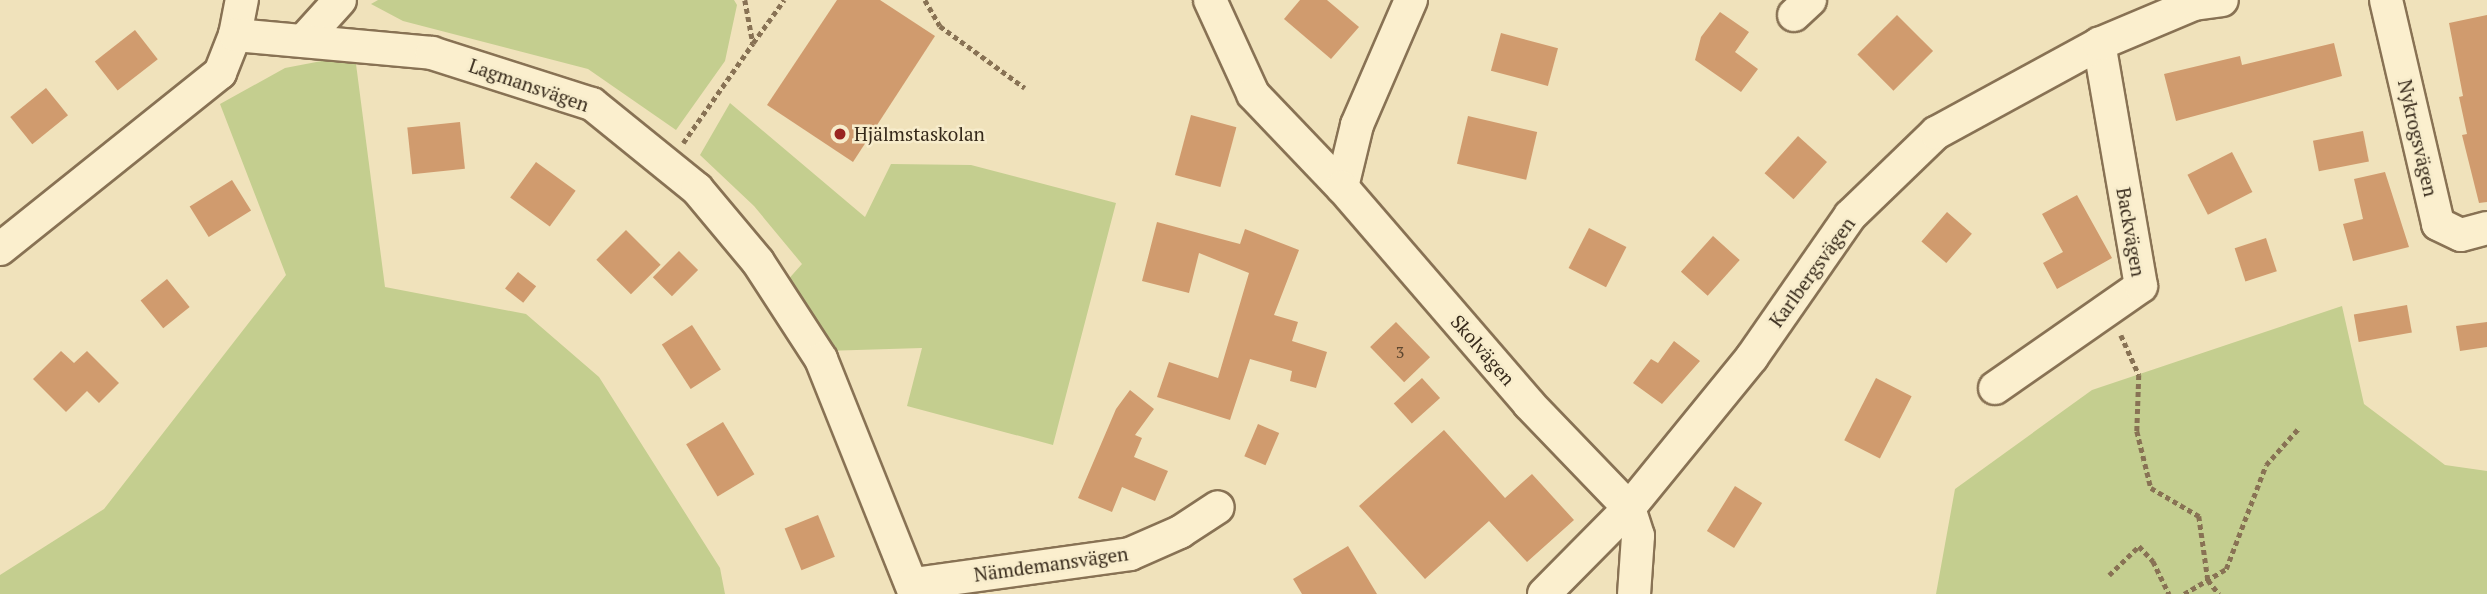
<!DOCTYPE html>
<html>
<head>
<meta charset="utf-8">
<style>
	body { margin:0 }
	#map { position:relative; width:2487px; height:594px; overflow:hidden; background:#f0e2bb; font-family:"PT Serif",serif }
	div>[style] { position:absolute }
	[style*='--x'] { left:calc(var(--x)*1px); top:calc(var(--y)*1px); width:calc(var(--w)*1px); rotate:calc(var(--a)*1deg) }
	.green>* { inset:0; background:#c4ce8f }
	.building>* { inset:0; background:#d09b6e; transform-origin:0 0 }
	.path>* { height:4.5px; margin-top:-2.25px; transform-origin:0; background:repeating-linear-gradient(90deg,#887254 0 5px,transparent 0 8.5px) }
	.roads { filter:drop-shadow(2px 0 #887254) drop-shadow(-2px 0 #887254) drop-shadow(0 2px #887254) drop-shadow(0 -2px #887254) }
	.minor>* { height:32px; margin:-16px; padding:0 16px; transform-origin:16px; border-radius:16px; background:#fbefce }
	.dots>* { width:19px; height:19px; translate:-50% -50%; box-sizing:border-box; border:4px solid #f7eccb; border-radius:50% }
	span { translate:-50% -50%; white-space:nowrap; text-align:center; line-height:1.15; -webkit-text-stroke:5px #f7eccb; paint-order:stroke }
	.number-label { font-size:16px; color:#5c462f }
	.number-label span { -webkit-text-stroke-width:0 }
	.street-label { font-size:19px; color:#36291a }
	.poi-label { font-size:19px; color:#36291a }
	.left { translate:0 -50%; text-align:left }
</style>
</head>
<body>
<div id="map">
	<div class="green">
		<div style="clip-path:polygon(378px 0,734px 0,737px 5px,725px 61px,676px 130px,588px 69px,403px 21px,371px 4px)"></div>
		<div style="clip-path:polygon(332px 59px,356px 64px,385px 287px,526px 314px,599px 377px,720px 568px,725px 594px,0 594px,0 575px,104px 509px,286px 275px,220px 104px,285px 68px)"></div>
		<div style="clip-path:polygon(730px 103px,865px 217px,891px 164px,971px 165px,1116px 203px,1053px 445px,907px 406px,922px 348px,824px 351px,785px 283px,802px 264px,754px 206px,700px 155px)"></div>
		<div style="clip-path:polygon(2342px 306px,2364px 404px,2445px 465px,2487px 471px,2487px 594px,1936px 594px,1955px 489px,2092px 390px)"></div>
	</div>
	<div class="building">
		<div style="clip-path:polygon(837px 0,880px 0,935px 36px,853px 162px,767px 105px)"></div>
		<div style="clip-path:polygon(1300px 0,1327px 0,1359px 27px,1331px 59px,1284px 19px)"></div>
		<div style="clip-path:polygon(1720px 12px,1749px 32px,1735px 52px,1758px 69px,1741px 92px,1695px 60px,1701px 37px)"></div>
		<div style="left:1897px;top:15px;width:51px;height:56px;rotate:45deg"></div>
		<div style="clip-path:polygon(2487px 15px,2487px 202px,2479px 203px,2462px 135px,2467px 134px,2459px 97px,2463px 96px,2449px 23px)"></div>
		<div style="left:135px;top:30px;width:37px;height:51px;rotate:52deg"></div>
		<div style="left:1501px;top:33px;width:59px;height:39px;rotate:15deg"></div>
		<div style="clip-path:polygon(2334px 43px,2342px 76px,2176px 121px,2164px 74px,2240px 56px,2242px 65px)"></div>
		<div style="left:46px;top:88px;width:35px;height:46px;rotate:51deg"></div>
		<div style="left:1191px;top:115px;width:47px;height:62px;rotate:15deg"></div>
		<div style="left:1468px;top:116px;width:71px;height:49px;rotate:13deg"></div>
		<div style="left:460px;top:122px;width:47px;height:53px;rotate:84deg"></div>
		<div style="left:2363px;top:131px;width:31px;height:51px;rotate:79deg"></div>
		<div style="left:1798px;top:136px;width:39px;height:50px;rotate:42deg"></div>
		<div style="left:2232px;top:152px;width:45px;height:50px;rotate:63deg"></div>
		<div style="left:536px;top:162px;width:49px;height:44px;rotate:36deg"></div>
		<div style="clip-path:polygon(2385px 172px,2409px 247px,2353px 261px,2343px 224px,2363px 219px,2354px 179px)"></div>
		<div style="left:232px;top:180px;width:36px;height:50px;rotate:58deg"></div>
		<div style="clip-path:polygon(2077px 195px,2112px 258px,2057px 289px,2043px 263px,2063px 252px,2042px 214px)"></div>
		<div style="left:1947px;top:212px;width:33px;height:39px;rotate:41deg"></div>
		<div style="clip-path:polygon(1157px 222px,1240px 244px,1245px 229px,1299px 250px,1274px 315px,1298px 322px,1292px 341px,1327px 352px,1316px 388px,1290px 381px,1292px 371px,1250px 359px,1230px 420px,1157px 397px,1169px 362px,1218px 378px,1249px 273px,1199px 253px,1189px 293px,1142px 281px)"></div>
		<div style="left:1589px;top:228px;width:42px;height:45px;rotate:27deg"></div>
		<div style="left:626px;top:230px;width:49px;height:42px;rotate:45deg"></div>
		<div style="left:1713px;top:236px;width:36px;height:48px;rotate:42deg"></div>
		<div style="left:2266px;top:238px;width:35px;height:33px;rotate:72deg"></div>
		<div style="left:679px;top:251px;width:27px;height:37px;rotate:45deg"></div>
		<div style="left:518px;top:272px;width:23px;height:21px;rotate:38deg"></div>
		<div style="left:167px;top:279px;width:36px;height:34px;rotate:51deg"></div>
		<div style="left:2407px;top:305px;width:28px;height:54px;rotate:80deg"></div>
		<div style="left:1396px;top:322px;width:49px;height:36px;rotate:46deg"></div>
		<div style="clip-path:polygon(2487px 322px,2487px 347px,2460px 351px,2456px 326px)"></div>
		<div style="left:692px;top:325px;width:53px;height:36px;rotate:57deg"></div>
		<div style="clip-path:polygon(1674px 341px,1700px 361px,1662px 404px,1633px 383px,1651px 359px,1658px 363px)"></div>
		<div style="clip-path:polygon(61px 351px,74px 363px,87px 351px,119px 383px,99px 403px,87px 391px,66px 412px,33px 379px)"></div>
		<div style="left:1422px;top:378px;width:27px;height:38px;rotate:48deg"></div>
		<div style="left:1876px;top:378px;width:40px;height:70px;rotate:27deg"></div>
		<div style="clip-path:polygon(1130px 390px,1154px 409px,1135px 435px,1142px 438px,1134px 457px,1168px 471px,1155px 501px,1122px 487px,1112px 512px,1078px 498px,1116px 409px)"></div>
		<div style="left:723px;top:422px;width:61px;height:43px;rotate:59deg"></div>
		<div style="left:1258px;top:424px;width:23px;height:35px;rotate:23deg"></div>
		<div style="clip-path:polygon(1444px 430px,1505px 498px,1532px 474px,1574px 520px,1527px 562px,1489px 521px,1425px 579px,1359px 506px)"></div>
		<div style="left:1735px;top:486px;width:32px;height:53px;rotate:32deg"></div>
		<div style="left:818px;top:515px;width:45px;height:36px;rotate:68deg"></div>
		<div style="clip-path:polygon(1348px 546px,1377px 594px,1302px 594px,1293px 579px)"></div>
	</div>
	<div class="path">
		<div style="--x:745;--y:0;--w:44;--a:79.5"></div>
		<div style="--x:753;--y:43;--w:53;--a:-54.2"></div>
		<div style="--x:925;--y:0;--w:30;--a:60"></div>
		<div style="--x:940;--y:26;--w:105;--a:36.1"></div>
		<div style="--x:683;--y:143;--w:122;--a:-55"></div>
		<div style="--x:2121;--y:335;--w:44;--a:65.8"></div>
		<div style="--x:2139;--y:375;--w:56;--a:92"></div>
		<div style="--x:2137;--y:431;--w:59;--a:76.2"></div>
		<div style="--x:2151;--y:488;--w:56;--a:30.3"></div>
		<div style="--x:2199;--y:516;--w:65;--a:82"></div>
		<div style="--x:2208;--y:580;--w:18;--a:52"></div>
		<div style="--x:2109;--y:575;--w:42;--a:-44"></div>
		<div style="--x:2139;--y:546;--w:21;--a:47"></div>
		<div style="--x:2153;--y:561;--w:37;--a:64"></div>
		<div style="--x:2184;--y:594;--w:49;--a:-30.8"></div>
		<div style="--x:2226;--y:569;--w:111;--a:-69"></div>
		<div style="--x:2266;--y:465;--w:48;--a:-48.4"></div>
	</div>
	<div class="roads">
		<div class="minor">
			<div style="--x:1210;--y:0;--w:103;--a:65.4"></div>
			<div style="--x:1253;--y:94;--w:129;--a:46.3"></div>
			<div style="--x:1411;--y:0;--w:136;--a:113.4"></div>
			<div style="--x:1357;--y:125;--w:64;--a:103.6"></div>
			<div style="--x:1342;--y:187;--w:286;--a:49.2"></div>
			<div style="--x:1529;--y:404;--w:144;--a:46.1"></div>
			<div style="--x:1629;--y:508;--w:29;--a:72"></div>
			<div style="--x:1638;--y:536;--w:58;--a:93.9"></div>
			<div style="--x:2386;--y:0;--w:230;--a:76.9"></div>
			<div style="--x:2438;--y:224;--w:25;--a:26"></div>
			<div style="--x:2461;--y:235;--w:27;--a:-15"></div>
			<div style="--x:1794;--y:15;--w:22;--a:-43"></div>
			<div style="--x:235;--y:35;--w:36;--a:-79"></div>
			<div style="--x:303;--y:41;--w:55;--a:-47.9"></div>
			<div style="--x:0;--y:249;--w:282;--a:-38.7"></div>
			<div style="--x:220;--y:73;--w:41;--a:-68.5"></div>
			<div style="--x:235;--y:35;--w:198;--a:5.2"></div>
			<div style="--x:432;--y:53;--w:168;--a:17.7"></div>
			<div style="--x:592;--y:104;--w:135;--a:39"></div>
			<div style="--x:697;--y:189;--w:95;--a:50.1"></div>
			<div style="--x:758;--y:262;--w:116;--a:57"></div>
			<div style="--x:821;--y:359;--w:253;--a:68.2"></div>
			<div style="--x:1995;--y:388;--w:178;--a:-34.9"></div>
			<div style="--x:2141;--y:286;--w:246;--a:-99.8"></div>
			<div style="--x:914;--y:584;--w:218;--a:-7.9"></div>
			<div style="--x:1130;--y:554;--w:55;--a:-23.7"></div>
			<div style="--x:1180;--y:532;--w:45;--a:-33.3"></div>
			<div style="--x:1544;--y:594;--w:121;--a:-45.3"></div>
			<div style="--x:1629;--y:508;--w:195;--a:-50.8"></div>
			<div style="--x:1752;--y:357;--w:172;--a:-55.2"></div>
			<div style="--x:1850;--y:216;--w:120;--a:-44"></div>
			<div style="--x:1936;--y:133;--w:186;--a:-28.6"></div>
			<div style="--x:2099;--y:44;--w:103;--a:-22.8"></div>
			<div style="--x:2194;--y:4;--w:28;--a:-8"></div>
		</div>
	</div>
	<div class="dots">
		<div style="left:840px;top:134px;background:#9a2521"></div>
	</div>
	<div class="number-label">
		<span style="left:1400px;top:352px">3</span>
	</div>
	<div class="street-label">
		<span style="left:529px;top:85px;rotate:19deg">Lagmansvägen</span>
		<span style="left:2418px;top:138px;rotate:77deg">Nykrogsvägen</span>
		<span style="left:2131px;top:232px;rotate:80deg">Backvägen</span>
		<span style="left:1812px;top:272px;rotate:-54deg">Karlbergsvägen</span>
		<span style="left:1483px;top:350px;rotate:49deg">Skolvägen</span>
		<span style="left:1051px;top:564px;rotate:-8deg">Nämdemansvägen</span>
	</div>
	<div class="poi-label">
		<span class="left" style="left:854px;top:134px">Hjälmstaskolan</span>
	</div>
</div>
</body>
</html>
